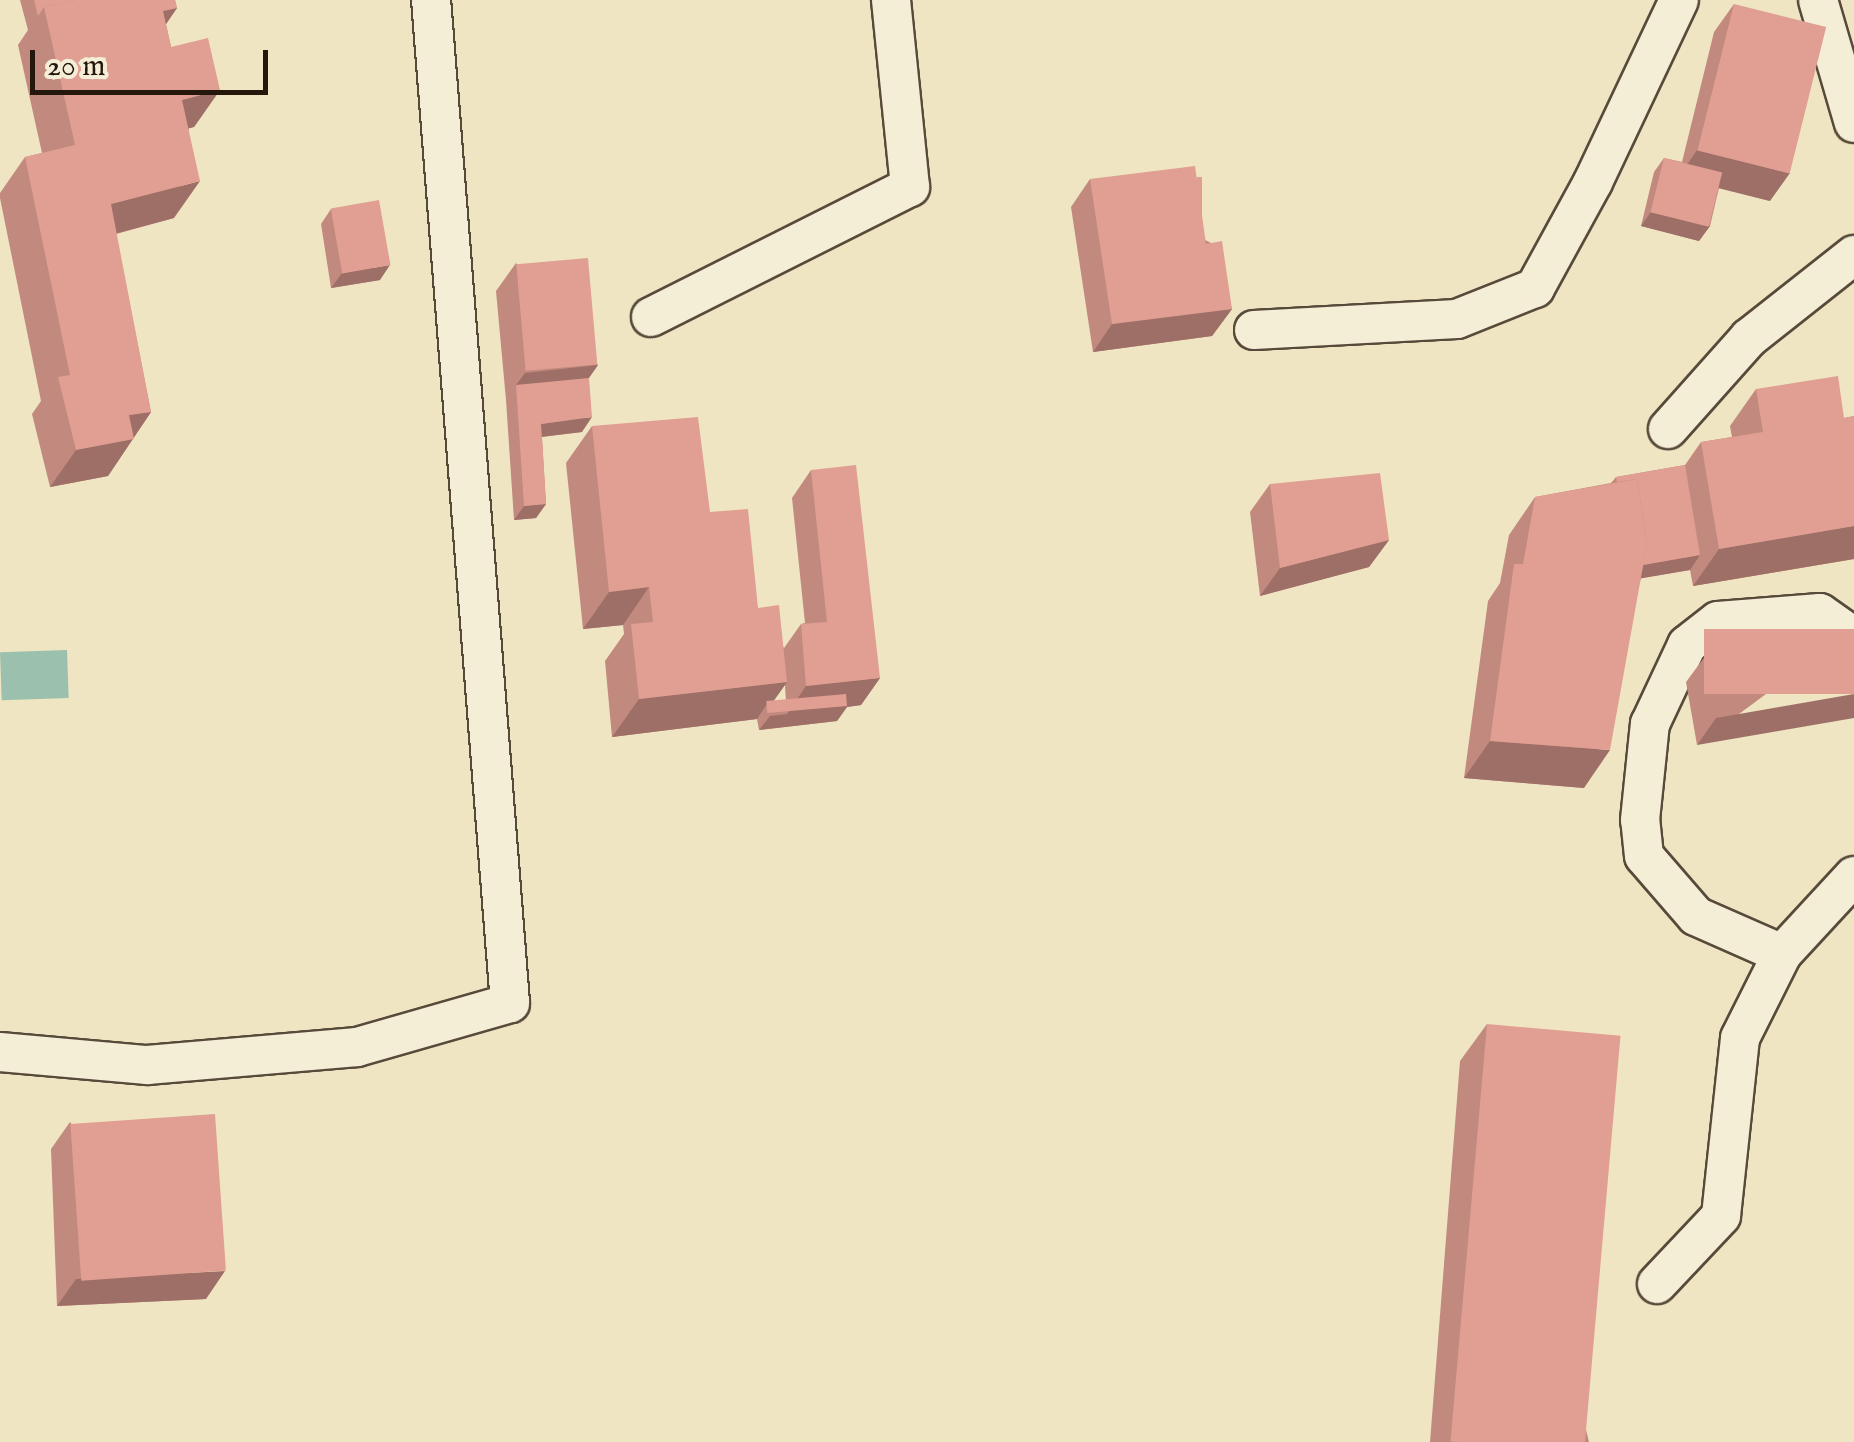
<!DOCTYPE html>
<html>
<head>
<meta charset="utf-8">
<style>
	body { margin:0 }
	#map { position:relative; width:1854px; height:1442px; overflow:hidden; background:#efe5c2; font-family:"IM FELL English",serif }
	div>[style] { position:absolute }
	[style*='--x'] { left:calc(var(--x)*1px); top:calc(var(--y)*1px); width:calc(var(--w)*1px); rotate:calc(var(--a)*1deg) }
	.water>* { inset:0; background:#9bc0ae; transform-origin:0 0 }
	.roads { filter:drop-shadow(2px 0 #584a3a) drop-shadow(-2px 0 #584a3a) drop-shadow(0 2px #584a3a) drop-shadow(0 -2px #584a3a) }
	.lane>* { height:38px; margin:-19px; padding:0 19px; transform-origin:19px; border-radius:19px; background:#f5eed7 }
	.wall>* { inset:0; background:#c2897e }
	.shaded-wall>* { inset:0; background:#9e6f67 }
	.building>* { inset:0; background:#e19f93; transform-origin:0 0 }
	span { translate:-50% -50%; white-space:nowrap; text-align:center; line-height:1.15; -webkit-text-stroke:10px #f5eed7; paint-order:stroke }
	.scale { position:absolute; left:30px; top:50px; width:238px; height:45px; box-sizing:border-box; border:5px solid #26170d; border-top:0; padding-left:12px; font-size:30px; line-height:35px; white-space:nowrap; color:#26170d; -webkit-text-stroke:8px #f5eed7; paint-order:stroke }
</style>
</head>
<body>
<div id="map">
	<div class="water">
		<div style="left:67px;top:650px;width:48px;height:67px;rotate:88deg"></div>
	</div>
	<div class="roads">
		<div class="lane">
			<div style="--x:1818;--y:0;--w:128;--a:73.7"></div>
			<div style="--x:651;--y:317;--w:290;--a:-26.7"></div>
			<div style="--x:910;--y:187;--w:188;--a:-95.8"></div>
			<div style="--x:1254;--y:330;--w:203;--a:-3.1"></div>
			<div style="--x:1457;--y:319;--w:84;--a:-21.7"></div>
			<div style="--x:1535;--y:288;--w:121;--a:-61.3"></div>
			<div style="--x:1593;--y:182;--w:201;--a:-64.7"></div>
			<div style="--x:1668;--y:429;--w:122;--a:-48.3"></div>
			<div style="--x:1749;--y:338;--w:134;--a:-38.3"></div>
			<div style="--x:1782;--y:954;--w:94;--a:-156.2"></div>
			<div style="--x:1696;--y:916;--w:79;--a:-130.9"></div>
			<div style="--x:1644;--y:856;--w:36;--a:-96"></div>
			<div style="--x:1640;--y:820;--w:97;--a:-84.1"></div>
			<div style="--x:1650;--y:724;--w:87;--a:-64.9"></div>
			<div style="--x:1687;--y:645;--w:39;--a:-38"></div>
			<div style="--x:1718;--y:621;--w:102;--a:-4.5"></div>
			<div style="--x:1820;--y:613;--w:42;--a:35.2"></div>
			<div style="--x:0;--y:1052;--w:148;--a:5.1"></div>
			<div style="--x:147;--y:1065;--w:211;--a:-4.9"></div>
			<div style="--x:357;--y:1047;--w:159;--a:-16"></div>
			<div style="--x:510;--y:1003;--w:1006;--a:-94.5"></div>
			<div style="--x:1657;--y:1284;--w:93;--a:-46.7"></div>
			<div style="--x:1721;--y:1216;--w:179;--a:-83.9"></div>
			<div style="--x:1740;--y:1038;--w:94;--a:-63.4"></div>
			<div style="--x:1782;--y:954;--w:106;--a:-47.3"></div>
		</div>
	</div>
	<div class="wall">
		<div style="clip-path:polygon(20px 0,175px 0,177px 8px,166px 24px,171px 47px,220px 90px,194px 127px,189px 128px,174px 218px,116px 234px,151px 412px,108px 476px,50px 487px,32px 414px,41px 401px,0 198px,0 193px,25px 157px,42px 153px,18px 45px,28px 30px)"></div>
		<div style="clip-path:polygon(1734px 4px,1770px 201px,1719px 188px,1710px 226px,1699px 241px,1641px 226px,1654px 172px,1664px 158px,1682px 162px,1714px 32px)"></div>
		<div style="clip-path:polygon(1090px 179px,1211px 243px,1232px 309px,1212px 336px,1093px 352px,1071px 207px)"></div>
		<div style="clip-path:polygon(331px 209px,380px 280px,331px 288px,321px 224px)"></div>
		<div style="clip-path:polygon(516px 263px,598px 365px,589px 378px,582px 432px,542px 437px,546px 504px,536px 518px,514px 520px,506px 400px,496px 291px)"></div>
		<div style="clip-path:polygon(1756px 389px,1844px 418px,1854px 416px,1854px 559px,1693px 586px,1690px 570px,1641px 578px,1584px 788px,1464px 778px,1488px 601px,1500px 583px,1509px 535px,1535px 497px,1611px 483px,1616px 477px,1685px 465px,1701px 442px,1732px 437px,1730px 426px)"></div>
		<div style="clip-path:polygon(evenodd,592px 426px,710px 512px,758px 608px,784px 648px,801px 624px,805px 623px,792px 498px,811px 470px,880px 678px,861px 705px,847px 707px,837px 721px,759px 730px,757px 719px,612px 737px,605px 661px,624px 634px,623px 625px,583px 629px,566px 463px,592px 426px,785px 685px,786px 702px,771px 704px,785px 685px)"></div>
		<div style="clip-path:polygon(1270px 484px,1389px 540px,1369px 567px,1260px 596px,1250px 512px)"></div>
		<div style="clip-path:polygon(1854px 629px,1697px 745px,1686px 682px,1706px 655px)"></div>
		<div style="clip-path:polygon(1487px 1024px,1589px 1442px,1430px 1442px,1460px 1061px)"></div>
		<div style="clip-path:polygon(70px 1122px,206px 1299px,57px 1306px,51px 1149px)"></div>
	</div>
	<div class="shaded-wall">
		<div style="clip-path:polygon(177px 8px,151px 46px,163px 11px)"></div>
		<div style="clip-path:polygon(220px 90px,194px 127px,156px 137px,182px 100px)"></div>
		<div style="clip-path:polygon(1697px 150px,1790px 173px,1770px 201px,1678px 178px)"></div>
		<div style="clip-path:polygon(200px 181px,174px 218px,84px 242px,111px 204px)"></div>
		<div style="clip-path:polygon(1651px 212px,1710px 226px,1699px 241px,1641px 226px)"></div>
		<div style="clip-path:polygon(390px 265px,380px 280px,331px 288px,342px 273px)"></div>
		<div style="clip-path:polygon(1232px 309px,1212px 336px,1093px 352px,1112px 324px)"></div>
		<div style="clip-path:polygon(598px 365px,578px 393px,516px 385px,525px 373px)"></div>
		<div style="clip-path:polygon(151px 412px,108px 476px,50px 487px,76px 450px,129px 415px)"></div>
		<div style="clip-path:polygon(592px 417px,582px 432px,531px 438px,541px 424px)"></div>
		<div style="clip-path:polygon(546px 504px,536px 518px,514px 520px,524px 506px)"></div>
		<div style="clip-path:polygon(1854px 526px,1854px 559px,1693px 586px,1719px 549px)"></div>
		<div style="clip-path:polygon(1389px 540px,1369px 567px,1260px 596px,1280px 568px)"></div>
		<div style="clip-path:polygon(1700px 555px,1690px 570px,1620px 582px,1631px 567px)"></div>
		<div style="clip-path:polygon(649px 587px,623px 625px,583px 629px,609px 592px)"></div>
		<div style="clip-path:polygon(880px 678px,861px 705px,847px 707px,837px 721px,759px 730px,770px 716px,787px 714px,806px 686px)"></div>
		<div style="clip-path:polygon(787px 682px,768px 709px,767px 704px,757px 719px,612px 737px,639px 699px)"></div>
		<div style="clip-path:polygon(1854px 694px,1854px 718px,1697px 745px,1716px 718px)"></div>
		<div style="clip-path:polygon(1490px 741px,1610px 750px,1584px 788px,1464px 778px)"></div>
		<div style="clip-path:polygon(225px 1271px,206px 1299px,57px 1306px,76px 1279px)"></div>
	</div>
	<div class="building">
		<div style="clip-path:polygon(34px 0,75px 0,44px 7px,38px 16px)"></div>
		<div style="clip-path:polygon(75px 0,175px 0,177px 8px,163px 11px,171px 47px,208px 38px,220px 90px,182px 100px,200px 181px,111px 204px,151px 412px,129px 415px,134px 439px,76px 450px,58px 377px,70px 375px,25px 157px,75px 145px,44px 7px)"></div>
		<div style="left:1734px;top:4px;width:95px;height:151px;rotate:14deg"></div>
		<div style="left:1664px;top:158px;width:60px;height:56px;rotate:14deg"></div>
		<div style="clip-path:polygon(1195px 166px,1206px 244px,1222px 241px,1232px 309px,1112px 324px,1090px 179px)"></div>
		<div style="left:1197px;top:177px;width:5px;height:68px"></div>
		<div style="left:379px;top:200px;width:66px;height:49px;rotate:80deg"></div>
		<div style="left:588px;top:258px;width:107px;height:72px;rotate:85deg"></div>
		<div style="clip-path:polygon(1838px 376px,1844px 418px,1854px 416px,1854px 526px,1719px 549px,1701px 442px,1763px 432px,1756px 389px)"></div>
		<div style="clip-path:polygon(589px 378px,592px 417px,541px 424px,546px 504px,524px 506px,516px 385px)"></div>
		<div style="clip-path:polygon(698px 417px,710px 512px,748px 509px,758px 608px,779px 605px,787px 682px,639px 699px,631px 624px,653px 622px,649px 587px,609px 592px,592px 426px)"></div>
		<div style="clip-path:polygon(856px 465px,880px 678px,806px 686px,801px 624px,827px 622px,811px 470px)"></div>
		<div style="clip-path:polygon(1685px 465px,1700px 555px,1643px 565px,1647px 544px,1637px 479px,1617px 482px,1616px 477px)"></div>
		<div style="clip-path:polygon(1380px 473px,1389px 540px,1280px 568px,1270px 484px)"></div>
		<div style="clip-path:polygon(1637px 479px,1647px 544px,1610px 750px,1490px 741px,1514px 564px,1523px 564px,1535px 497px)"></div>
		<div style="left:1854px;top:629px;width:65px;height:150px;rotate:90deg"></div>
		<div style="left:846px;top:694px;width:12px;height:80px;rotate:85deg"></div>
		<div style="left:1487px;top:1024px;width:134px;height:419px;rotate:5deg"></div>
		<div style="left:215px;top:1114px;width:157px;height:145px;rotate:86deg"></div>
	</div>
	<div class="scale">20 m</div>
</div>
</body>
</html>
